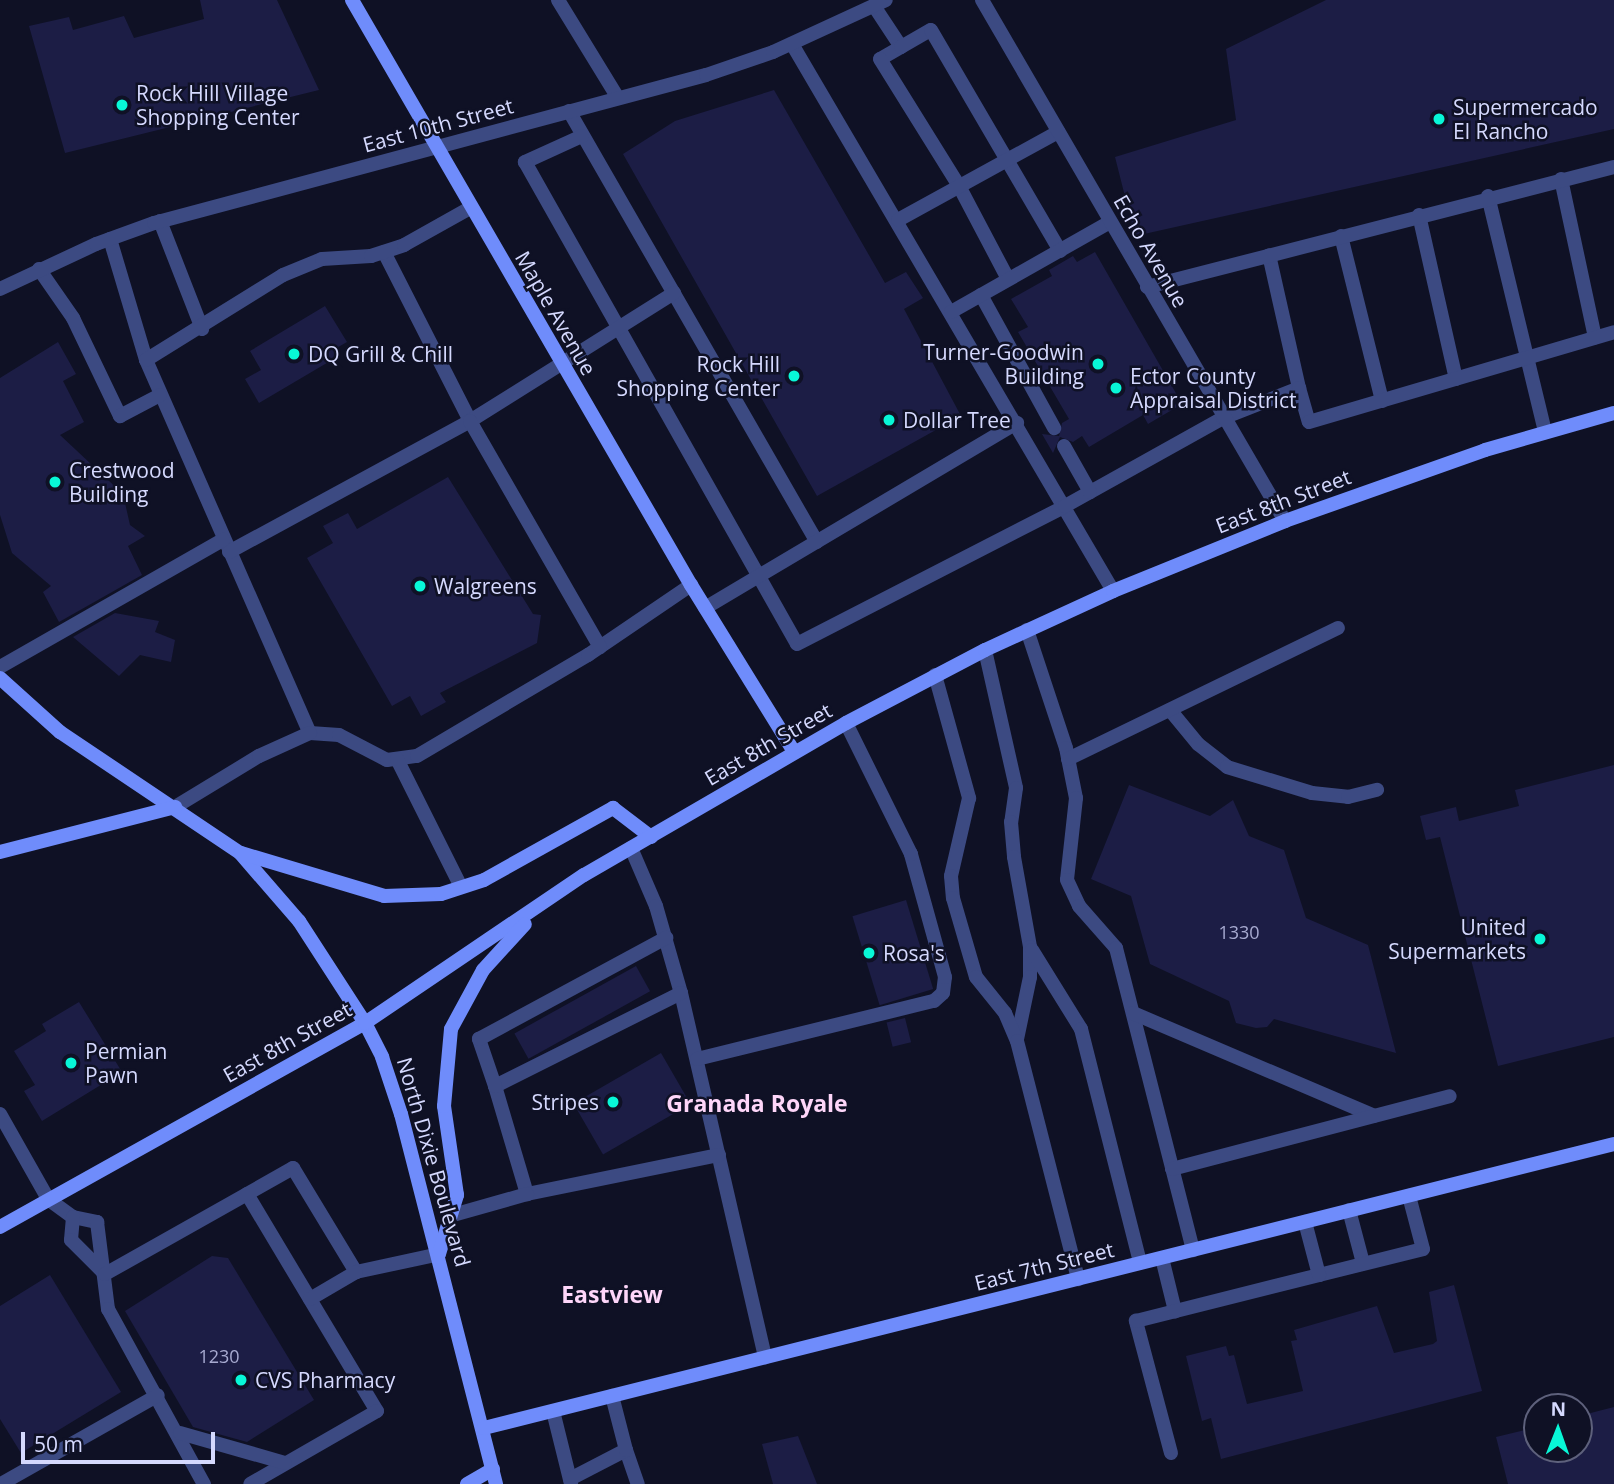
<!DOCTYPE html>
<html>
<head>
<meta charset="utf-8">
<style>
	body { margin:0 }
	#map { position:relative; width:1614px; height:1484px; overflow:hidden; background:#0f1125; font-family:"Open Sans",sans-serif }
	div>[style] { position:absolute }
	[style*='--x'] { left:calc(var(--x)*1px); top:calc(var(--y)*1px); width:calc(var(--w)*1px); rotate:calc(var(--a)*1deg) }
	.building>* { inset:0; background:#1c1d45; transform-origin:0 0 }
	.lane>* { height:14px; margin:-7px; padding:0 7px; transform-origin:7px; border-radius:7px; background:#3c4a82 }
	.street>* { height:14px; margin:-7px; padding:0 7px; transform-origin:7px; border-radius:7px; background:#3c4a82 }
	.secondary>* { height:14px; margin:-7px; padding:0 7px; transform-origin:7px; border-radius:7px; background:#6f8cfb }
	.dots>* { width:19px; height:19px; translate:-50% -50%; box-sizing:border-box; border:4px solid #0f1125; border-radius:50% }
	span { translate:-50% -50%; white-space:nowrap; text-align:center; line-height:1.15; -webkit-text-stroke:5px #0f1125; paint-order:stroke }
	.number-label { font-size:18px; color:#a7aad0 }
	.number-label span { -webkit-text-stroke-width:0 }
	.poi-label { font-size:21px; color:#d5d9fe }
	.left { translate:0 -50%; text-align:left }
	.right { translate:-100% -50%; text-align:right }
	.street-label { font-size:21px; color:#d5d9fe }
	.neighbourhood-label { font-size:23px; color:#fed6f9; font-weight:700 }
	.north { position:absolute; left:1523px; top:1393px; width:70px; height:70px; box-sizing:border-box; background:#0f1125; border:2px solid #5e617c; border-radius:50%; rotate:1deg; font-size:19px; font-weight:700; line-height:28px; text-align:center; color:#d5d9fe }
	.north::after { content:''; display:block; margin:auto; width:24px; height:32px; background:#08f7d7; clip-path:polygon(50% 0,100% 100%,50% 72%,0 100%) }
	.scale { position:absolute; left:21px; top:1432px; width:194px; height:32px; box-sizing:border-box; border:4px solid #d5d9fe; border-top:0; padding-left:9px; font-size:21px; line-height:24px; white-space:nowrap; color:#d5d9fe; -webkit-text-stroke:5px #0f1125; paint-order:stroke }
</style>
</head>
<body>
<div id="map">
	<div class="building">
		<div style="clip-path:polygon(200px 0,277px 0,319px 90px,65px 153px,29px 26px,69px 17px,73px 30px,124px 16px,134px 38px,204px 19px)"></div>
		<div style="clip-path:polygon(1326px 0,1614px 0,1614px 129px,1135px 236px,1115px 157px,1236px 120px,1226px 49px)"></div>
		<div style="clip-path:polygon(774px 90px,885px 283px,906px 272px,923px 298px,904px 309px,961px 416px,817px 496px,623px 154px,675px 121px)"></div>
		<div style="clip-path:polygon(1095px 252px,1177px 395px,1172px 398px,1177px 407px,1148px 424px,1143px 415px,1089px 447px,1082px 436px,1073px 442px,1060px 437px,1053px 453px,1042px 434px,1059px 436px,1062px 423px,1069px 419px,1018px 332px,1028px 327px,1011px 299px,1052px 276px,1049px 270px,1073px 256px,1077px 262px)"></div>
		<div style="clip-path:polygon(325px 306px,347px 342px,333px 350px,337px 357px,259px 403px,245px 379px,261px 370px,250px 351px)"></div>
		<div style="clip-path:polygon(58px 342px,76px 374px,63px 381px,84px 422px,60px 435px,123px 494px,130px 525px,145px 536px,128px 546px,142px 575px,59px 622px,43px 592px,51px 586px,12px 553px,0 515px,0 378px)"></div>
		<div style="clip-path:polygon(448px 477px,533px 614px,541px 615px,537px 643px,440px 693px,446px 702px,421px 716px,410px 696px,392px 706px,307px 558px,333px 543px,323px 526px,348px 513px,357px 529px)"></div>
		<div style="clip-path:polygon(115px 613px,159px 621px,155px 632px,175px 640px,171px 662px,140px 655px,119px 676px,73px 637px)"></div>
		<div style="clip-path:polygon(1614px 765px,1614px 1037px,1498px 1066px,1440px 837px,1426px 840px,1420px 816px,1456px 807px,1459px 821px,1519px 806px,1515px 790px)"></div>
		<div style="clip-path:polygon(1129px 785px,1210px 816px,1233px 800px,1249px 836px,1284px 850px,1306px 918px,1368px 945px,1396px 1053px,1274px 1019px,1267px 1027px,1256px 1028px,1236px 1023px,1229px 1001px,1150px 964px,1131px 896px,1091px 879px)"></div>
		<div style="left:906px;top:900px;width:93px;height:56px;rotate:73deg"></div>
		<div style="left:636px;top:966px;width:29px;height:139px;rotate:61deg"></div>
		<div style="clip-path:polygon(79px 1002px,122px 1072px,42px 1121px,24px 1091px,35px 1085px,14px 1051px,46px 1031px,42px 1024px)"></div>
		<div style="left:905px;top:1018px;width:25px;height:19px;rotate:76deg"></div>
		<div style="left:661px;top:1053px;width:59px;height:101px;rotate:60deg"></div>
		<div style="clip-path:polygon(212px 1256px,228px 1258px,314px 1400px,247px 1442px,193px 1427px,125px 1311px)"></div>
		<div style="clip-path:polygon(50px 1275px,121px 1392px,21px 1453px,0 1419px,0 1306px)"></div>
		<div style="clip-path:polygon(1454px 1285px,1482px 1391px,1221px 1459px,1211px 1418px,1202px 1421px,1186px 1356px,1226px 1346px,1229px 1356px,1234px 1355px,1247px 1404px,1303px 1391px,1291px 1341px,1297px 1340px,1294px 1330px,1377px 1306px,1394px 1353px,1433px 1344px,1437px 1341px,1429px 1292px)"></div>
		<div style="clip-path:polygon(1614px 1407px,1614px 1484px,1508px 1484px,1496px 1437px,1537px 1427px,1537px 1449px,1579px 1449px,1579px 1416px)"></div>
		<div style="clip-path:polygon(798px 1436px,817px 1484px,773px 1484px,762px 1444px)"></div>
	</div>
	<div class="lane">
		<div style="--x:558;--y:0;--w:115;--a:58.5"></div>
		<div style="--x:874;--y:6;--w:49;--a:56.6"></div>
		<div style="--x:901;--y:47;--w:24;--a:150"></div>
		<div style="--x:880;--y:59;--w:150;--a:58.1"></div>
		<div style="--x:959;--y:186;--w:105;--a:62.2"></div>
		<div style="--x:792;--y:44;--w:634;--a:59.59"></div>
		<div style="--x:901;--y:47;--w:34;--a:-30"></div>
		<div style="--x:931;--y:30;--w:256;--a:59.7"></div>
		<div style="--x:569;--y:111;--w:497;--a:60.1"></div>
		<div style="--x:582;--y:136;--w:63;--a:155.5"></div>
		<div style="--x:525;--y:162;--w:553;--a:60.56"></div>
		<div style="--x:797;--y:644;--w:301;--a:-27.2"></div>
		<div style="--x:1065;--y:506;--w:181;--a:-29.1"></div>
		<div style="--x:1223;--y:418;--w:82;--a:-21.5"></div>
		<div style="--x:1299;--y:388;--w:136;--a:-102.7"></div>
		<div style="--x:1561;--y:179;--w:162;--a:77.9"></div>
		<div style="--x:1488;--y:196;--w:243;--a:76.4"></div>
		<div style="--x:1419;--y:215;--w:168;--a:77.3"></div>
		<div style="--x:898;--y:220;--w:183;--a:-28.8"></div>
		<div style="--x:160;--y:221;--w:116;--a:68.7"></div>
		<div style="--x:1341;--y:236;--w:170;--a:76"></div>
		<div style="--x:110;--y:239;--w:126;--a:73.4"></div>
		<div style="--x:146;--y:360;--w:407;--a:66.3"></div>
		<div style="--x:310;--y:733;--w:29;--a:4"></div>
		<div style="--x:339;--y:735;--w:54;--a:27.5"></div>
		<div style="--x:387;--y:760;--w:30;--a:-8"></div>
		<div style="--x:417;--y:756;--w:199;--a:-30.6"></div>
		<div style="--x:588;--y:655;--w:125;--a:-34.2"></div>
		<div style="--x:384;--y:252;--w:190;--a:63"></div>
		<div style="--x:470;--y:421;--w:241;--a:-32.1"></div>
		<div style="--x:39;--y:269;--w:60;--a:55.2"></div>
		<div style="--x:73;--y:318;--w:109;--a:64.4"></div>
		<div style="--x:120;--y:416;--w:45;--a:-27.7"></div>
		<div style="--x:1147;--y:287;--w:482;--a:-14.4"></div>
		<div style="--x:981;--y:295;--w:152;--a:61.2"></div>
		<div style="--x:951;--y:312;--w:183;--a:-29.5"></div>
		<div style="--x:146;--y:360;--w:161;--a:-31.8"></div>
		<div style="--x:283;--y:275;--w:42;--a:-22.3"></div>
		<div style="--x:322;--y:259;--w:49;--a:-3.5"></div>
		<div style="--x:371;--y:256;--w:35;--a:-18"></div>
		<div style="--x:404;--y:245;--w:76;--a:-29.3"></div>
		<div style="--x:1299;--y:388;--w:35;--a:74"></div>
		<div style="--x:1309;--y:422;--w:318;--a:-16.4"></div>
		<div style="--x:1064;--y:446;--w:53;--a:60.5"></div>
		<div style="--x:229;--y:552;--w:274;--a:-28.5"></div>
		<div style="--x:470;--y:421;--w:261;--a:60.1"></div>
		<div style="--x:705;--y:608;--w:363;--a:-30.7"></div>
		<div style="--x:1027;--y:630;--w:124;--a:71.7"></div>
		<div style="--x:1066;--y:748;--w:51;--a:78.7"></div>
		<div style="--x:1076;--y:798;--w:82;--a:96.3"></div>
		<div style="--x:1067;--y:880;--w:29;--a:65"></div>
		<div style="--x:1079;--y:906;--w:56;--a:48.6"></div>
		<div style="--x:1116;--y:948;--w:312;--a:75.7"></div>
		<div style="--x:985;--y:650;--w:141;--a:77.3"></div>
		<div style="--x:1016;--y:788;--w:34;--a:98"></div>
		<div style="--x:1011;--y:822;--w:35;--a:85"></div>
		<div style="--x:1014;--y:857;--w:91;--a:79.9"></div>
		<div style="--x:1030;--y:947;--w:30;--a:90"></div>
		<div style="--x:1030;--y:977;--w:63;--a:101.8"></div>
		<div style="--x:0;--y:667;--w:257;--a:-29.7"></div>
		<div style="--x:935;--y:675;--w:128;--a:74.5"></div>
		<div style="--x:969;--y:798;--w:80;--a:103"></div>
		<div style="--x:951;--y:876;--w:22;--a:85"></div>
		<div style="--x:953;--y:898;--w:82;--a:73.8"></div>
		<div style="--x:976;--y:977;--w:46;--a:51.1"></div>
		<div style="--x:1005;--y:1013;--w:30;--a:67"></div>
		<div style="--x:1017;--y:1041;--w:246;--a:75.6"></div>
		<div style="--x:1170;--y:710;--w:44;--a:50.5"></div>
		<div style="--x:1198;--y:744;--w:37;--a:38"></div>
		<div style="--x:1227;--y:767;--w:89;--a:17"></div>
		<div style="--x:1312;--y:793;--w:36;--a:6"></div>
		<div style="--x:1348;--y:797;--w:30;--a:-14"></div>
		<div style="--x:397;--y:759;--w:143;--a:63.4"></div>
		<div style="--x:1068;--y:759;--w:300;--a:-25.9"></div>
		<div style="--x:175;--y:807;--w:98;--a:-31.3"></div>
		<div style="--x:259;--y:756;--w:56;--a:-24.3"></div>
		<div style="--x:631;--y:848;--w:63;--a:66.7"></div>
		<div style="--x:656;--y:906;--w:91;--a:74"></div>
		<div style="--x:681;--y:993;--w:374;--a:77"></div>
		<div style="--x:1032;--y:950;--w:93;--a:58.2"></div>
		<div style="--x:1081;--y:1029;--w:241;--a:75.8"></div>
		<div style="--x:681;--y:993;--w:208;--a:153.4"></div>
		<div style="--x:495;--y:1086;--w:113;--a:73.5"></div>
		<div style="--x:527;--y:1194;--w:196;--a:-11.5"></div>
		<div style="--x:1133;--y:1013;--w:262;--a:23.1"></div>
		<div style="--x:697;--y:1059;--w:244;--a:-13.8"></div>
		<div style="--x:934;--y:1001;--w:12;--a:-42"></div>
		<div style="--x:943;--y:993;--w:16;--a:-83"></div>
		<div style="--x:945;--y:977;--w:128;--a:-105.5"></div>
		<div style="--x:911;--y:854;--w:146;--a:-116.4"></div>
		<div style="--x:495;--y:1086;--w:50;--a:-108.8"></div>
		<div style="--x:479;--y:1039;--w:213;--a:-28.4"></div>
		<div style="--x:1172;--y:1169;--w:287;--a:-14.7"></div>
		<div style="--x:247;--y:1194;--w:253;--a:59.1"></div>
		<div style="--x:377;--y:1411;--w:146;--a:150.1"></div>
		<div style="--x:48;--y:1199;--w:31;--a:36"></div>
		<div style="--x:73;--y:1217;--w:25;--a:12"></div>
		<div style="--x:97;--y:1222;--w:88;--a:82.8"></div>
		<div style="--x:108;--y:1309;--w:200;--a:61.3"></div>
		<div style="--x:1349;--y:1210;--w:55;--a:75.2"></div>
		<div style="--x:453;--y:1215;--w:77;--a:-15.8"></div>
		<div style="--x:73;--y:1217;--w:23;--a:95"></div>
		<div style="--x:71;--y:1240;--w:48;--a:45"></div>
		<div style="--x:1162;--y:1258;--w:55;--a:76.2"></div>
		<div style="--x:105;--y:1274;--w:216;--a:-29.4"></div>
		<div style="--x:293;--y:1168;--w:122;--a:58.8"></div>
		<div style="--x:356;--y:1272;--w:85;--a:-12.2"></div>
		<div style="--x:1319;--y:1275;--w:107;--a:-14"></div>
		<div style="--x:1423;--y:1249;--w:55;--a:-104.8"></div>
		<div style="--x:310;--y:1299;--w:53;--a:-30.4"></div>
		<div style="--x:553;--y:1411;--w:75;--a:76.1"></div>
		<div style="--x:180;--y:1433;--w:109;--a:15.9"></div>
		<div style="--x:626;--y:1450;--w:36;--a:71"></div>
		<div style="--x:1171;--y:1453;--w:137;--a:-104.9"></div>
		<div style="--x:1136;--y:1321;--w:189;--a:-14.1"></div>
		<div style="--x:1319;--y:1275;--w:55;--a:-104.8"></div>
		<div style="--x:570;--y:1479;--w:63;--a:-27.4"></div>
		<div style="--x:626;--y:1450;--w:56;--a:-104.5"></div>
		<div style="--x:1;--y:1484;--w:180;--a:-29.5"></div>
	</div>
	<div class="street">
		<div style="--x:982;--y:0;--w:603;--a:59.82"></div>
		<div style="--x:0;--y:289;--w:106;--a:-25.1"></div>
		<div style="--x:96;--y:244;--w:62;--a:-19.9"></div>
		<div style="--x:154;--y:223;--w:571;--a:-15.01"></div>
		<div style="--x:706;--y:75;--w:71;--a:-18.9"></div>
		<div style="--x:773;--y:52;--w:124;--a:-24.7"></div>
		<div style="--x:0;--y:1114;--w:98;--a:60.5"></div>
	</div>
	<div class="secondary">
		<div style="--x:352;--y:0;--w:676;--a:59.91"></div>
		<div style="--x:691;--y:585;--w:196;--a:58.3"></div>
		<div style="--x:0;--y:678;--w:81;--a:42"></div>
		<div style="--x:60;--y:732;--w:217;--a:33.9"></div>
		<div style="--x:240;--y:853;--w:90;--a:49.1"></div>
		<div style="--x:299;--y:921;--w:121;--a:57.1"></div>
		<div style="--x:365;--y:1023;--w:38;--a:63"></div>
		<div style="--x:382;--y:1057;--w:60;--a:71.6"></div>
		<div style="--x:401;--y:1114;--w:382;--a:75.6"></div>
		<div style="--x:0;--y:852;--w:181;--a:-14.4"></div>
		<div style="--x:241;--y:853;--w:149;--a:16.7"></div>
		<div style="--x:384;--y:896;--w:57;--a:-2"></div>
		<div style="--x:441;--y:894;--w:45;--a:-18"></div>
		<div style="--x:484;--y:880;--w:148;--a:-29.2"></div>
		<div style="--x:613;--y:808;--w:48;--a:37.3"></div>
		<div style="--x:0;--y:1227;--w:418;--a:-29.2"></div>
		<div style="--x:365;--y:1023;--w:264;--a:-34.1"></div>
		<div style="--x:584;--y:875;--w:303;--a:-30.1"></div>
		<div style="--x:846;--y:723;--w:157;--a:-27.7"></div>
		<div style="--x:985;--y:650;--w:141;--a:-24.7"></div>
		<div style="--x:1113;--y:591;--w:186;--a:-22.1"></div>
		<div style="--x:1285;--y:521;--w:212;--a:-19.5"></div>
		<div style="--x:1485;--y:450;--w:134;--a:-16"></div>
		<div style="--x:439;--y:1254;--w:62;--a:-73"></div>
		<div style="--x:457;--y:1195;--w:90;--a:-98.3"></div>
		<div style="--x:444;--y:1106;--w:77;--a:-84.8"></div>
		<div style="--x:451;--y:1029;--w:67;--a:-61.5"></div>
		<div style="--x:483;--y:970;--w:62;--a:-47.6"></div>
		<div style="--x:484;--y:1428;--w:1165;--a:-14.11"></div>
		<div style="--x:467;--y:1484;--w:30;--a:-30"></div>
	</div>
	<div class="dots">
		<div style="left:122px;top:105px;background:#08f7d7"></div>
		<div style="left:1439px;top:119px;background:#08f7d7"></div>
		<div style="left:294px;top:354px;background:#08f7d7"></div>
		<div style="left:1098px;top:364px;background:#08f7d7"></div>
		<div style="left:794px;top:376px;background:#08f7d7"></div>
		<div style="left:1116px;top:388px;background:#08f7d7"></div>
		<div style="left:889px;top:420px;background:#08f7d7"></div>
		<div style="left:55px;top:482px;background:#08f7d7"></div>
		<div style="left:420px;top:586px;background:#08f7d7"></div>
		<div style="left:1540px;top:939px;background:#08f7d7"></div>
		<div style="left:869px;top:953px;background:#08f7d7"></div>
		<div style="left:71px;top:1063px;background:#08f7d7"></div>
		<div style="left:613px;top:1102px;background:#08f7d7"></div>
		<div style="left:241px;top:1380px;background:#08f7d7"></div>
	</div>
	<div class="number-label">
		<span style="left:1239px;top:932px">1330</span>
		<span style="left:219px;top:1356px">1230</span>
	</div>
	<div class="poi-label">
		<span class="left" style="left:136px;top:105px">Rock Hill Village<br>Shopping Center</span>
		<span class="left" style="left:1453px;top:119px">Supermercado<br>El Rancho</span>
		<span class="right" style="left:1084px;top:364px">Turner-Goodwin<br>Building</span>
		<span class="left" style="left:308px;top:354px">DQ Grill &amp; Chill</span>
		<span class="right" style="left:780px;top:376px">Rock Hill<br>Shopping Center</span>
		<span class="left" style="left:1130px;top:388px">Ector County<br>Appraisal District</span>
		<span class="left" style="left:903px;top:420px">Dollar Tree</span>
		<span class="left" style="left:69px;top:482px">Crestwood<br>Building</span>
		<span class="left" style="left:434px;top:586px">Walgreens</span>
		<span class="right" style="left:1526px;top:939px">United<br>Supermarkets</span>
		<span class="left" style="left:883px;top:953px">Rosa's</span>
		<span class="left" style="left:85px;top:1063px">Permian<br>Pawn</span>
		<span class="right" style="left:599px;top:1102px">Stripes</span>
		<span class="left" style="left:255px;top:1380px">CVS Pharmacy</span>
	</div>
	<div class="street-label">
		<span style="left:438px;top:125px;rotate:-15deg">East 10th Street</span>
		<span style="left:1151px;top:251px;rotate:60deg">Echo Avenue</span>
		<span style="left:556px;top:313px;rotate:60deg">Maple Avenue</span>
		<span style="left:1283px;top:501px;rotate:-21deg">East 8th Street</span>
		<span style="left:768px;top:744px;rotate:-30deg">East 8th Street</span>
		<span style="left:287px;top:1042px;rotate:-29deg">East 8th Street</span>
		<span style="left:434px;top:1162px;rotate:74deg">North Dixie Boulevard</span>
		<span style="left:1044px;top:1266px;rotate:-14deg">East 7th Street</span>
	</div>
	<div class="neighbourhood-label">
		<span style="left:757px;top:1103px">Granada Royale</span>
		<span style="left:612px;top:1294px">Eastview</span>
	</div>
	<div class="north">N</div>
	<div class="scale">50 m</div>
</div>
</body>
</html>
